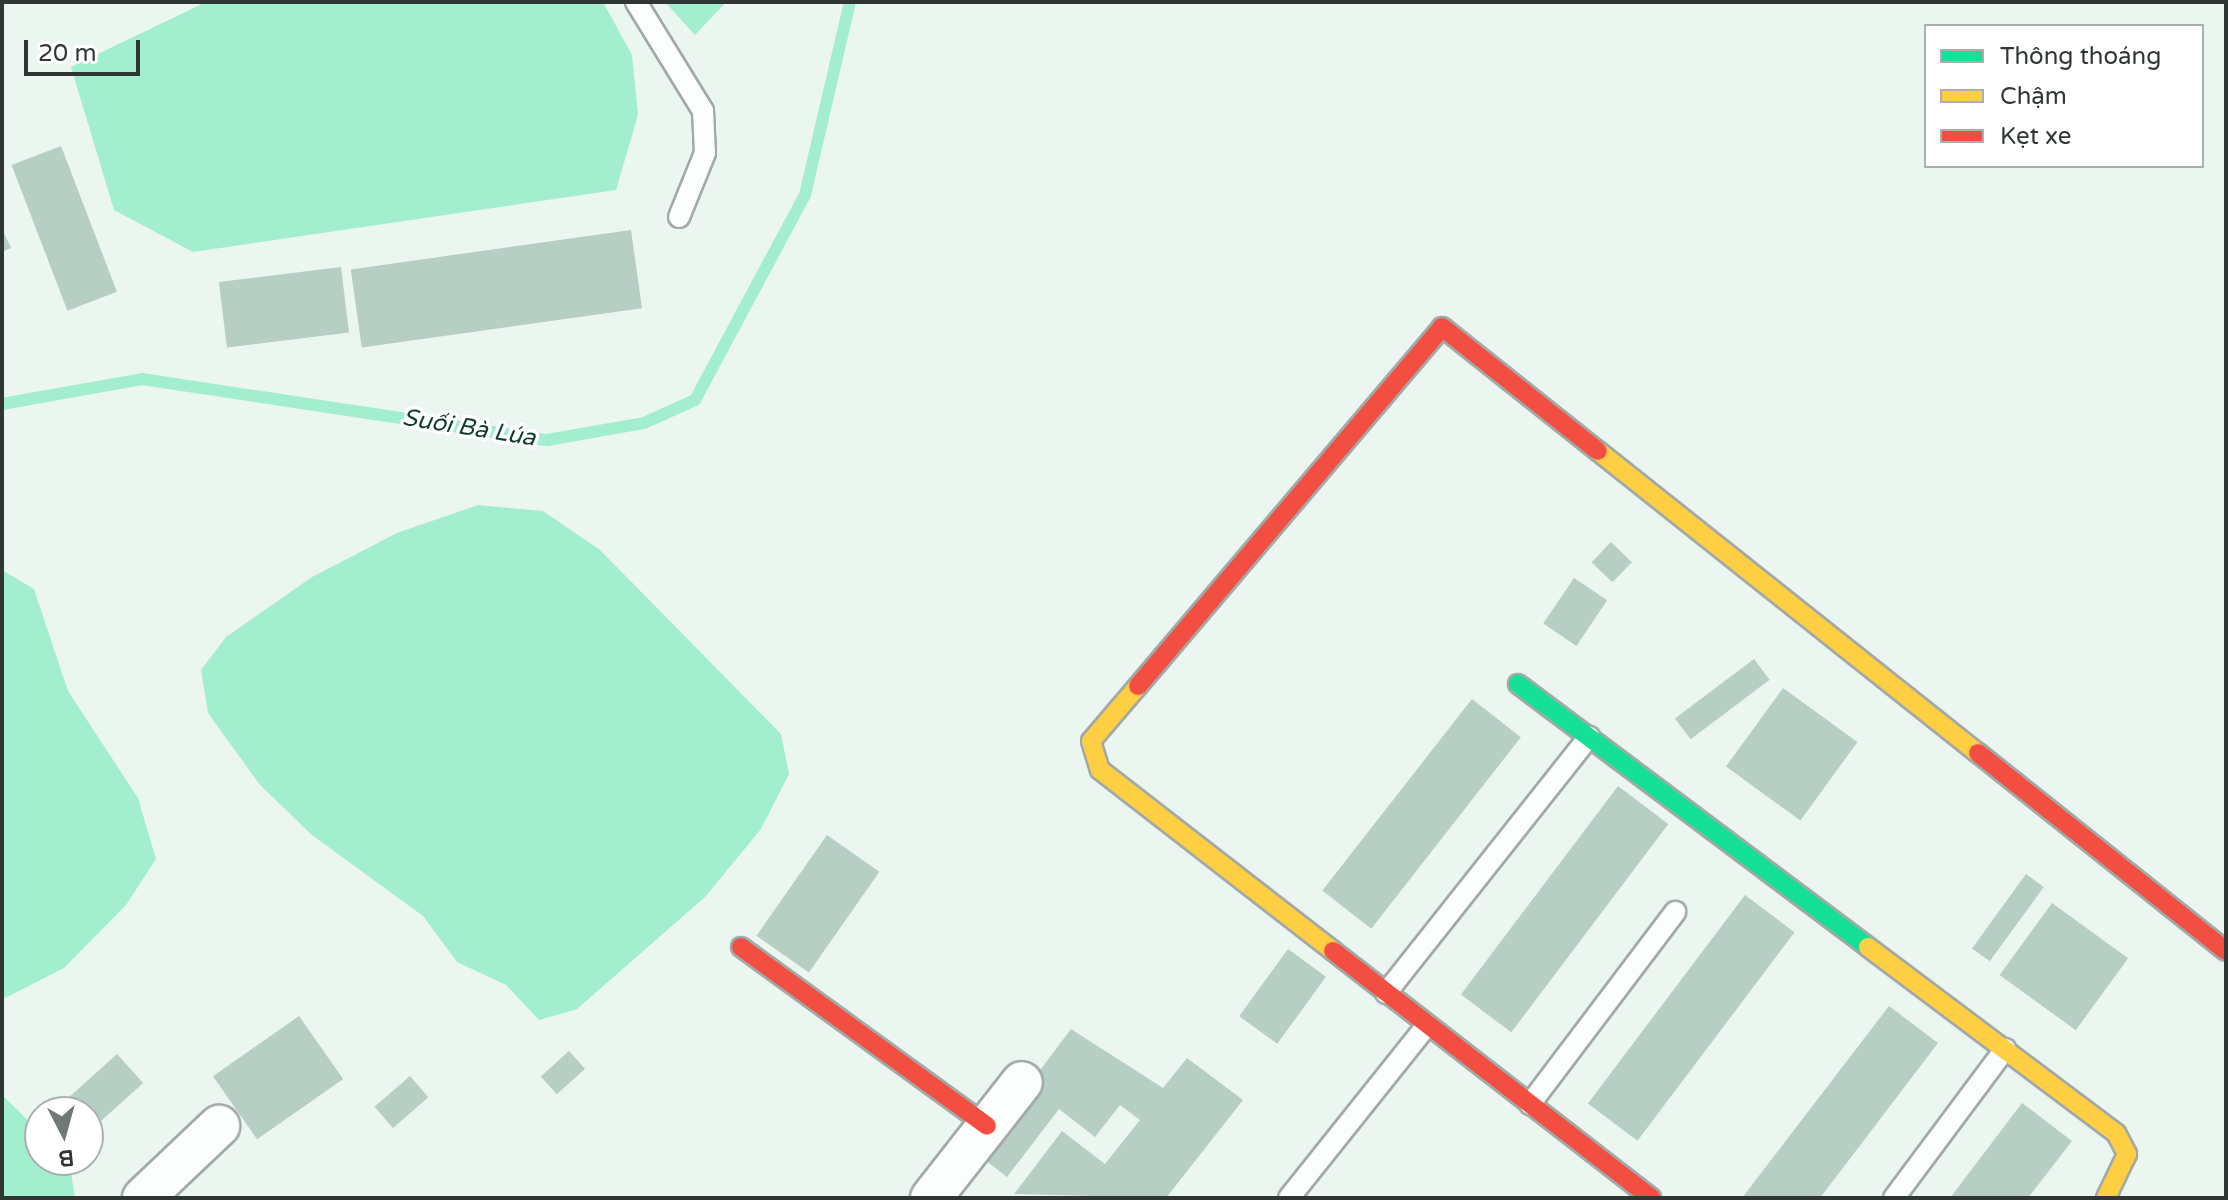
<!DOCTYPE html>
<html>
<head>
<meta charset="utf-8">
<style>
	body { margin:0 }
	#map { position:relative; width:2228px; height:1200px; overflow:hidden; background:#ecf6f1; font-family:"Varela Round",sans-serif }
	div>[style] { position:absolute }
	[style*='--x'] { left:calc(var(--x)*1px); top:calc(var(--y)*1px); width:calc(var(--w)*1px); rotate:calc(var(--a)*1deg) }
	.water>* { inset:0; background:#a2eecf }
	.stream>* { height:12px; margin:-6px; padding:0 6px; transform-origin:6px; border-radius:6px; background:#a2eecf }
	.building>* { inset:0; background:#b6cec4; transform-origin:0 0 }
	.roads { filter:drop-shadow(2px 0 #a2a9a6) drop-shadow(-2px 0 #a2a9a6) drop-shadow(0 2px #a2a9a6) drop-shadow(0 -2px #a2a9a6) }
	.lane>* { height:20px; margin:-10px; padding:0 10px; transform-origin:10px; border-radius:10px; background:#fcfefd }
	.street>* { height:40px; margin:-20px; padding:0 20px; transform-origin:20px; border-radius:20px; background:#fcfefd }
	.fast>* { height:18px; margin:-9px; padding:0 9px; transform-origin:9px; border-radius:9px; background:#16e098 }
	.slow>* { height:18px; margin:-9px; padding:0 9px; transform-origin:9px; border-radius:9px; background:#ffcf43 }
	.jam>* { height:18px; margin:-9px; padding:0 9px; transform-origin:9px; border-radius:9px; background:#f24e42 }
	span { translate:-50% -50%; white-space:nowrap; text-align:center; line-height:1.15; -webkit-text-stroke:7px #fff; paint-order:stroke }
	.water-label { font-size:24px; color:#103e2e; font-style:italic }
	.frame { position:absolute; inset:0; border:4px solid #2f3633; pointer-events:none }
	.legend { position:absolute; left:1924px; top:24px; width:280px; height:144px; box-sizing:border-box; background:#fff; border:2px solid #acafad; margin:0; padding:10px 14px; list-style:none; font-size:24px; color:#2f3633 }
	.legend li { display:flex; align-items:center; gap:16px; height:40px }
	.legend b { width:40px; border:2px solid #acafad }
	.north { position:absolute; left:24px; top:1096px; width:80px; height:80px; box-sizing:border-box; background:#fff; border:2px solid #acafad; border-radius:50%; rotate:174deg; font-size:22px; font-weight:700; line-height:32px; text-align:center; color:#2f3633 }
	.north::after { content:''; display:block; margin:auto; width:28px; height:36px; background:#717976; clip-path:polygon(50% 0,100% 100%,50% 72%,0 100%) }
	.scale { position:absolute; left:24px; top:40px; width:116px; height:36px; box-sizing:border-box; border:4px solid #2f3633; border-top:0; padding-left:10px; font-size:24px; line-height:28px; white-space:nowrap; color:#2f3633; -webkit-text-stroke:6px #fff; paint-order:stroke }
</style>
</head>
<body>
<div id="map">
	<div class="water">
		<div style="clip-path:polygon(206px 2px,603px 2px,632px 55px,638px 115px,616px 190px,193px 252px,114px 210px,71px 67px)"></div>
		<div style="clip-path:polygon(665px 2px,726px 2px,695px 35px)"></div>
		<div style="clip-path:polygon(478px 505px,543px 511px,600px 550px,781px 734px,789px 774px,761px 829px,705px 897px,577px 1009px,539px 1020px,506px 985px,457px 962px,423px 916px,312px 835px,260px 785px,208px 713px,201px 670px,226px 637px,312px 577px,397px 533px)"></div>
		<div style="clip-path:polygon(2px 570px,34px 589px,68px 691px,138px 798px,156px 859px,126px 905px,64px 968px,3px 999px)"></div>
		<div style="clip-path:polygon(2px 1095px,40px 1132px,40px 1160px,69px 1160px,75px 1198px,2px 1198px)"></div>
	</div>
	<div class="stream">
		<div style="--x:2;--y:404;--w:142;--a:-10.1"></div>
		<div style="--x:142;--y:379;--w:410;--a:8.6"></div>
		<div style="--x:547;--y:440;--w:98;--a:-9.9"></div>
		<div style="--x:644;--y:423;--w:56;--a:-24.3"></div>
		<div style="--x:695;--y:400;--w:233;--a:-61.8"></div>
		<div style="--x:805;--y:195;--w:198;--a:-76.9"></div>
	</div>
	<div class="building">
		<div style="left:61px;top:146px;width:156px;height:53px;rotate:69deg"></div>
		<div style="clip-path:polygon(2px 229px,11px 248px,2px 252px)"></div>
		<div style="left:631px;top:230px;width:79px;height:283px;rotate:82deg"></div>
		<div style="left:341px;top:267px;width:66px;height:123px;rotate:83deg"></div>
		<div style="left:1611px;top:542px;width:29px;height:28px;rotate:44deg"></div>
		<div style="left:1574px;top:578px;width:40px;height:55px;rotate:34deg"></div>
		<div style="left:1754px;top:659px;width:26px;height:99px;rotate:53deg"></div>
		<div style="left:1783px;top:688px;width:92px;height:97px;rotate:36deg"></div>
		<div style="left:1472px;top:699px;width:62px;height:243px;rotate:38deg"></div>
		<div style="left:1618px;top:786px;width:63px;height:261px;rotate:37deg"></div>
		<div style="left:827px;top:835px;width:64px;height:123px;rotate:35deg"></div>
		<div style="left:2026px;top:874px;width:22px;height:92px;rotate:36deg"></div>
		<div style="left:1745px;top:895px;width:62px;height:261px;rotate:37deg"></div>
		<div style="left:2052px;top:903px;width:94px;height:89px;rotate:36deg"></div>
		<div style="left:1288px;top:949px;width:47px;height:83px;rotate:36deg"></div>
		<div style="clip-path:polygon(1889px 1006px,1938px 1043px,1820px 1198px,1742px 1198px)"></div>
		<div style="left:299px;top:1016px;width:77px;height:105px;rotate:55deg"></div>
		<div style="clip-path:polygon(1071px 1029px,1163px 1088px,1187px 1058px,1243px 1100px,1166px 1198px,1014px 1194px,1062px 1131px,1105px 1164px,1140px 1120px,1120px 1105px,1095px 1137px,1059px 1109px,1007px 1177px,977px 1154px)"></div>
		<div style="left:569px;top:1051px;width:24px;height:38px;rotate:48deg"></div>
		<div style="left:117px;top:1054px;width:39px;height:66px;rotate:48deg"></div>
		<div style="left:410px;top:1076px;width:28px;height:47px;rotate:49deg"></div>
		<div style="clip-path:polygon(2022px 1103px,2072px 1141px,2028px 1198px,1950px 1198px)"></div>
	</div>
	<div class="roads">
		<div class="lane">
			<div style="--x:636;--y:2;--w:128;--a:58.4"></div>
			<div style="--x:703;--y:111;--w:42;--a:87.3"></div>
			<div style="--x:705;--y:153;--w:69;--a:112.1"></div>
			<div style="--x:1386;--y:993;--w:327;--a:-51.6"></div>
			<div style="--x:1530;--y:1104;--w:241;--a:-52.9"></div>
			<div style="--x:1289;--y:1198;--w:221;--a:-51.4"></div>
			<div style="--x:1894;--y:1198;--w:186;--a:-53.3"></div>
		</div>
		<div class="street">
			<div style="--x:143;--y:1198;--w:105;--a:-43.5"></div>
			<div style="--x:931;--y:1198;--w:147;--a:-51.9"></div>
		</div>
		<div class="fast">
			<div style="--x:1518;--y:684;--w:438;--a:36.9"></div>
		</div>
		<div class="slow">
			<div style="--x:1598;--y:451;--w:485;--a:38.5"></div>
			<div style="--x:1138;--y:686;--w:72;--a:130.5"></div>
			<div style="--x:1091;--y:741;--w:30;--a:73"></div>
			<div style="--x:1100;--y:770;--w:295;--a:37.8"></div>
			<div style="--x:1868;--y:947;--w:310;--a:36.9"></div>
			<div style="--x:2116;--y:1133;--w:24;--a:62"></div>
			<div style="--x:2127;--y:1154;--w:49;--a:115.5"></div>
		</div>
		<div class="jam">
			<div style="--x:1138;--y:686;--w:470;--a:-49.7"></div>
			<div style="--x:1442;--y:327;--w:199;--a:38.5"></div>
			<div style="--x:1978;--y:753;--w:317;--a:38.6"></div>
			<div style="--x:741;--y:947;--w:304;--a:36"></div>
			<div style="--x:1333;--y:951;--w:403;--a:37.8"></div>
		</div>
	</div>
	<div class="water-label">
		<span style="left:469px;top:428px;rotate:9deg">Suối Bà Lúa</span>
	</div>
	<div class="frame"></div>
	<ul class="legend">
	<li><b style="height:10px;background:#16e098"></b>Thông thoáng</li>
	<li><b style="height:10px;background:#ffcf43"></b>Chậm</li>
	<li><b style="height:10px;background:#f24e42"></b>Kẹt xe</li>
	</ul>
	<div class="north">B</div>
	<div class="scale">20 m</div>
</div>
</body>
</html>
